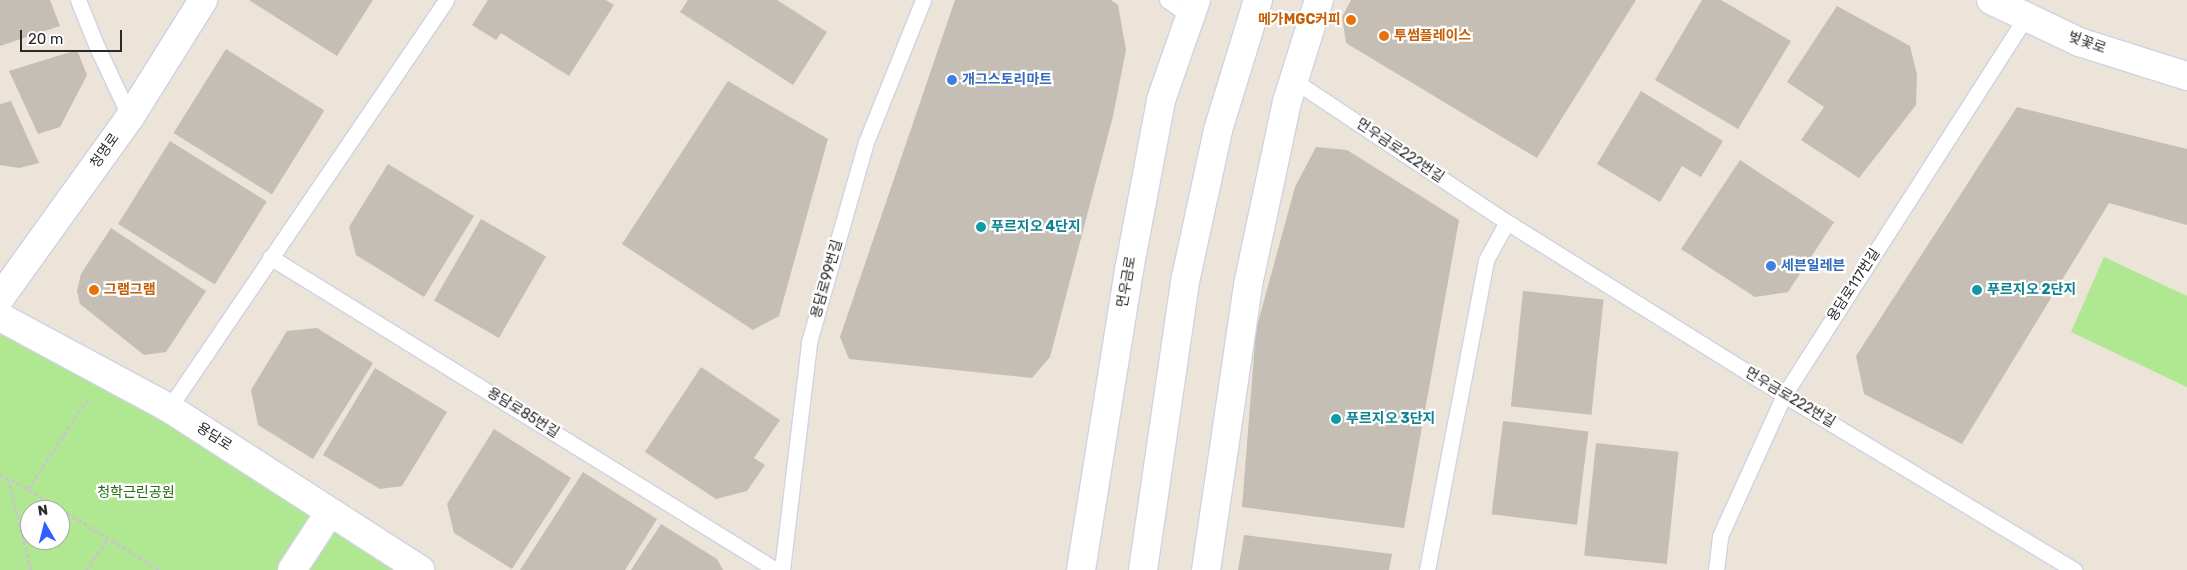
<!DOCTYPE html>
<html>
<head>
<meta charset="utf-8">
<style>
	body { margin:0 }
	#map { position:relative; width:2187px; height:570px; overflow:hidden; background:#ece3d9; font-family:Rubik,"Noto Sans KR",sans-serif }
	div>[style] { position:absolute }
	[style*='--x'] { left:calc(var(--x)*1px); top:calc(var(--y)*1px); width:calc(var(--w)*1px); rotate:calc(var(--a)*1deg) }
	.green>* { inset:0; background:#b0e791 }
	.building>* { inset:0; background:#c4beb5; transform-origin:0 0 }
	.path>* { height:3px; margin-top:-1.5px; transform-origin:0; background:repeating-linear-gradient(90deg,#c7c7c7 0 4px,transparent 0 6.5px) }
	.roads { filter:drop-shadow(1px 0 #ced3e3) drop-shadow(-1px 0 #ced3e3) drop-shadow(0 1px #ced3e3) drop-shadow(0 -1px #ced3e3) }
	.lane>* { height:15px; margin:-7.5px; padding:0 7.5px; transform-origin:7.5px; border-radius:7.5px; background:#fff }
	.street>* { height:28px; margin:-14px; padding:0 14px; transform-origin:14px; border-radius:14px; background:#fff }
	.secondary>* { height:28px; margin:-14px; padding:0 14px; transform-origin:14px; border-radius:14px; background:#fff }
	.dots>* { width:14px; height:14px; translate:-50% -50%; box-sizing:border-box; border:2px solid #fff; border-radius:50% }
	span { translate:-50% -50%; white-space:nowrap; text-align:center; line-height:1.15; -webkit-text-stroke:4.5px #fff; paint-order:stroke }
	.food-label { font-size:14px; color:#c56008; font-weight:700 }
	.right { translate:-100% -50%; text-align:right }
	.left { translate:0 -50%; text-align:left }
	.street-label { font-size:14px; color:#292929 }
	.shop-label { font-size:14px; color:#366cbe; font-weight:700 }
	.culture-label { font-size:14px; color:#0d838f; font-weight:700 }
	.park-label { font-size:14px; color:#286a15 }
	.north { position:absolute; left:20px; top:500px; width:50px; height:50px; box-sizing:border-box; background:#fff; border:1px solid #a9a9a9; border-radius:50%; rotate:352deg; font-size:14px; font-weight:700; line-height:20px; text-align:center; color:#292929 }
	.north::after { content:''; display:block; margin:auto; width:18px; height:22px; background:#335eff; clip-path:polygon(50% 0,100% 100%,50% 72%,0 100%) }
	.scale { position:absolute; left:20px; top:30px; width:102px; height:22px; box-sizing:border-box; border:2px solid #292929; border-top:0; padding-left:6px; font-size:15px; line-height:18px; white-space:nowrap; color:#292929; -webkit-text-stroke:4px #fff; paint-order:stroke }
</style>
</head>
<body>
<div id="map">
	<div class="green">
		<div style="clip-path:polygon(2104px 257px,2187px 296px,2187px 387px,2071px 332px)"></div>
		<div style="clip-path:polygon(evenodd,0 318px,409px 570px,0 570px,0 318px,30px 510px,60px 510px,60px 540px,30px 540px,30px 510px)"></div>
	</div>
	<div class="building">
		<div style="clip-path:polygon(0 0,50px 0,60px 26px,0 46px)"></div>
		<div style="clip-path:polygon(249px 0,373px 0,337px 56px)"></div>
		<div style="clip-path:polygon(488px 0,606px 0,614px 5px,569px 76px,501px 33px,496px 40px,472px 25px)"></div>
		<div style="clip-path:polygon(688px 0,777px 0,827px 32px,793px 85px,680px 12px)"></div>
		<div style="clip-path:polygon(955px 0,1111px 0,1118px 5px,1126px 50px,1113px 116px,1050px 357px,1032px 378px,849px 359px,840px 337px)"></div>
		<div style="clip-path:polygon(1351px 0,1636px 0,1537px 158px,1346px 43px,1342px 17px)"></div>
		<div style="clip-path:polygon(1702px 0,1721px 0,1791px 41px,1738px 129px,1655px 80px)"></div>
		<div style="clip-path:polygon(1837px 6px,1910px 46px,1917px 75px,1916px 105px,1859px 178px,1801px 140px,1824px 107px,1787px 82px)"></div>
		<div style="left:226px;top:49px;width:116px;height:99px;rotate:32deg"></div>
		<div style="clip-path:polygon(77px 50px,87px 75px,60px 127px,38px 134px,9px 71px)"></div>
		<div style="clip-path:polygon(728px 81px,828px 139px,779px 316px,753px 330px,622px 244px)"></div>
		<div style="clip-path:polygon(1641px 91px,1723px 141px,1701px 177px,1682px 166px,1660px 202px,1597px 164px)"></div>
		<div style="clip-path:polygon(11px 101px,39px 163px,19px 168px,0 165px,0 104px)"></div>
		<div style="clip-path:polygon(2017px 107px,2187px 149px,2187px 225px,2109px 203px,1962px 444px,1864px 394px,1856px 356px)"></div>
		<div style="left:170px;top:141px;width:114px;height:98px;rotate:32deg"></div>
		<div style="clip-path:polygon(1316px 147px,1347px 150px,1459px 220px,1404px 528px,1242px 507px,1256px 330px,1295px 187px)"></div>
		<div style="clip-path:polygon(1740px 160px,1834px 222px,1788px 292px,1755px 297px,1681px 249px)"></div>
		<div style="clip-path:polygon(388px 164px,474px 216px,424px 297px,356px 255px,349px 227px)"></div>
		<div style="left:481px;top:219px;width:75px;height:94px;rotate:30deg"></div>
		<div style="clip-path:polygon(111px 228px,206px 291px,166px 352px,144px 355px,80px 304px,77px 291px,81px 274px)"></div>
		<div style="left:1523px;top:291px;width:81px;height:116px;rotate:6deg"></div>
		<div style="clip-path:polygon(317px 328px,373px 363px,313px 459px,258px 425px,251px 390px,287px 331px)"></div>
		<div style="clip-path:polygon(701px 367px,780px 420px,754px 458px,765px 465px,747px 491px,716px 499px,645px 452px)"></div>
		<div style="clip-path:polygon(375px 368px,447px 412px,402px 486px,380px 489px,323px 455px)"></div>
		<div style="left:1503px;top:421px;width:86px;height:94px;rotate:7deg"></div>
		<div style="clip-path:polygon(494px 429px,571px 478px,512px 569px,454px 533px,447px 504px)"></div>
		<div style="left:1596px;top:443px;width:83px;height:113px;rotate:6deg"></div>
		<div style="clip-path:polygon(583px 472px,657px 519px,625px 570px,520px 570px)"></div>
		<div style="clip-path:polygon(661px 524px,717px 559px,723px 570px,631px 570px)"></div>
		<div style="clip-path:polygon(1244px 535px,1392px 554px,1389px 570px,1238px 570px)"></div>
	</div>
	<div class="path">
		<div style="--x:0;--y:474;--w:32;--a:28"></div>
		<div style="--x:28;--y:489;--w:155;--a:31.5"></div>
		<div style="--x:8;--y:478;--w:95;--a:76"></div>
		<div style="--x:28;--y:489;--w:107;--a:-56.5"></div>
		<div style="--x:86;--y:570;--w:39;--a:-55"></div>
	</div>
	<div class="roads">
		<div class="lane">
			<div style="--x:78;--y:0;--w:51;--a:68"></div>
			<div style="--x:97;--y:47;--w:77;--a:64.8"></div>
			<div style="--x:1167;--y:0;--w:28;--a:35"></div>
			<div style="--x:1293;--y:80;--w:257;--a:33.6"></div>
			<div style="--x:1507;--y:222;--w:327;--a:32"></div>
			<div style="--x:1784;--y:395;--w:339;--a:31.1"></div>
			<div style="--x:270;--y:257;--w:595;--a:31.74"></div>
			<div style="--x:169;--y:408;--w:493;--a:-55.8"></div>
			<div style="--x:782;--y:570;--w:230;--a:-83.2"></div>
			<div style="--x:809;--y:342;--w:208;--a:-74.1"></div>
			<div style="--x:866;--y:142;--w:153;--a:-68.1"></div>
			<div style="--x:1427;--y:570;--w:316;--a:-79.2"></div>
			<div style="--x:1486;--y:260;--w:43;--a:-61.1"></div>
			<div style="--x:1716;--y:570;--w:34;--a:-83"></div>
			<div style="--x:1720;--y:536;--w:155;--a:-65.6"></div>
			<div style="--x:1784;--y:395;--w:449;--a:-57.4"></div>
		</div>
		<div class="street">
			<div style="--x:292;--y:570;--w:69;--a:-56.8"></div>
			<div style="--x:1081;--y:570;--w:304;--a:-80.9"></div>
			<div style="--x:1129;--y:270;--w:173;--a:-79.3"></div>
			<div style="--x:1161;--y:100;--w:106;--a:-70.7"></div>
			<div style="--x:1206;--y:570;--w:288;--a:-81.6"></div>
			<div style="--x:1248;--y:285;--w:187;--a:-78"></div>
			<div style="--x:1287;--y:102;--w:107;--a:-72.6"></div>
		</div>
		<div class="secondary">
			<div style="--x:1991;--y:0;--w:98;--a:25.5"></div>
			<div style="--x:2079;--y:42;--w:113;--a:17.5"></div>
			<div style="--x:0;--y:298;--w:223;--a:-54.3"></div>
			<div style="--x:130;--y:117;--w:138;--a:-58"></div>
			<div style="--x:0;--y:317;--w:192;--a:28.3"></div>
			<div style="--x:169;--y:408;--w:299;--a:32.8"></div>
			<div style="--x:1143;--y:570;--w:296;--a:-81.7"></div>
			<div style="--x:1186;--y:277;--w:150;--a:-77.7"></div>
			<div style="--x:1218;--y:130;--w:136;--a:-72.9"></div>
		</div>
	</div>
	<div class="dots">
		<div style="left:1351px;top:20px;background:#e8710a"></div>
		<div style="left:1384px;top:36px;background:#e8710a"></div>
		<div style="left:952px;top:80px;background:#3f7fe0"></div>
		<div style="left:981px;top:227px;background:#0f9aa8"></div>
		<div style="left:1771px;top:266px;background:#3f7fe0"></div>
		<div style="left:94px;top:290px;background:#e8710a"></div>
		<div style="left:1977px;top:290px;background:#0f9aa8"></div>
		<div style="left:1336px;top:419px;background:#0f9aa8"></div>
	</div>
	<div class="food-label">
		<span class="right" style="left:1341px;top:20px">메가MGC커피</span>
		<span class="left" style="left:1394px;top:36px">투썸플레이스</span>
		<span class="left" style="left:104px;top:290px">그램그램</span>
	</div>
	<div class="street-label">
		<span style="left:2087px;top:43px;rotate:20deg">벚꽃로</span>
		<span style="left:105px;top:151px;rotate:-55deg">청명로</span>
		<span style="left:1400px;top:151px;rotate:34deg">먼우금로222번길</span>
		<span style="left:827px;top:279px;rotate:-74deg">용담로99번길</span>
		<span style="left:1127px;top:282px;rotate:-80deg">먼우금로</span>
		<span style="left:1854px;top:285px;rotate:-57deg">용담로117번길</span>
		<span style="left:1790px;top:398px;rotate:31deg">먼우금로222번길</span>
		<span style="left:523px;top:413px;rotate:32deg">용담로85번길</span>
		<span style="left:214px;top:437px;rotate:33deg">용담로</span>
	</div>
	<div class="shop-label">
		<span class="left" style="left:962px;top:80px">개그스토리마트</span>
		<span class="left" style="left:1781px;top:266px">세븐일레븐</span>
	</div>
	<div class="culture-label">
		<span class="left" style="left:991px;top:227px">푸르지오 4단지</span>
		<span class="left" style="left:1987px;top:290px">푸르지오 2단지</span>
		<span class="left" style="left:1346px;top:419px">푸르지오 3단지</span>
	</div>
	<div class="park-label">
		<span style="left:136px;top:493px">청학근린공원</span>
	</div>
	<div class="north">N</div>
	<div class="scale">20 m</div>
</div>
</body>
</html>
